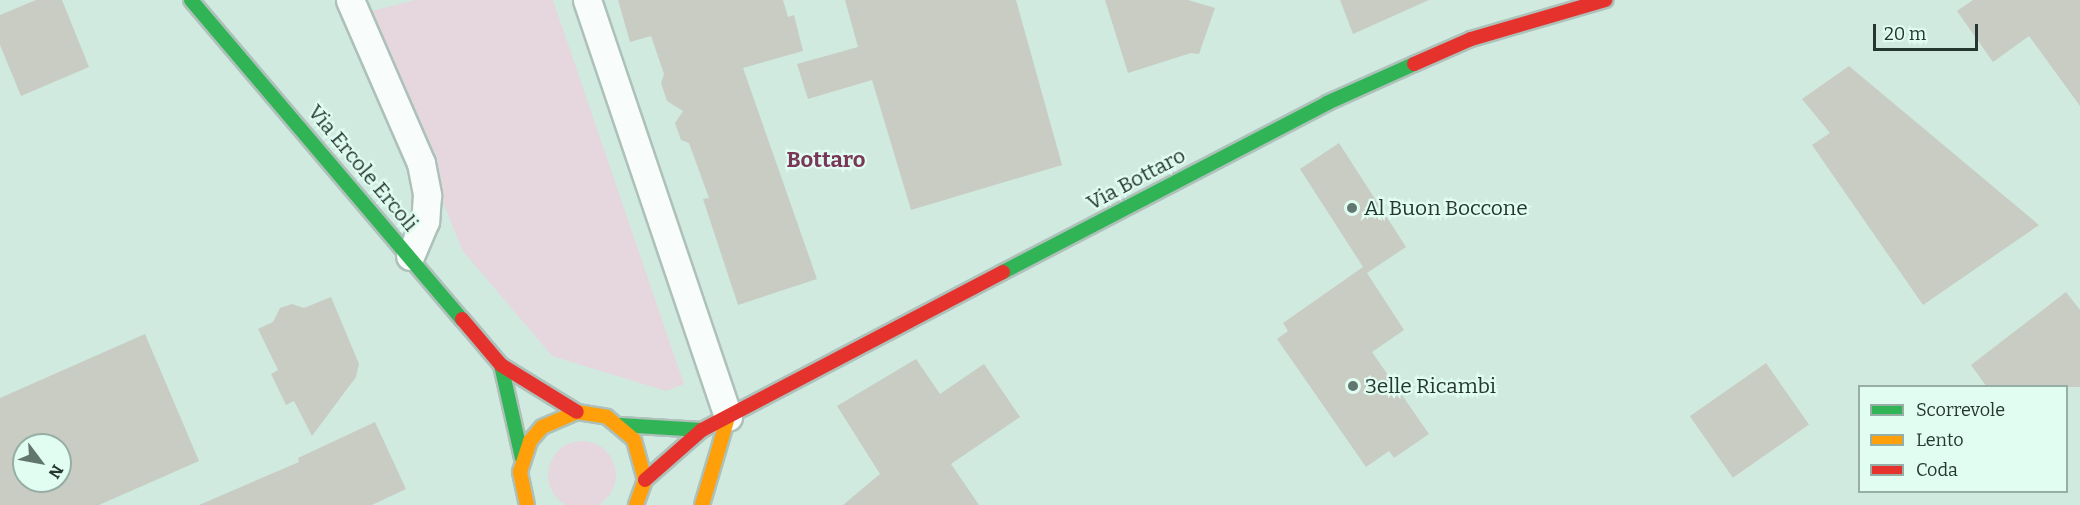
<!DOCTYPE html>
<html>
<head>
<meta charset="utf-8">
<style>
	body { margin:0 }
	#map { position:relative; width:2080px; height:505px; overflow:hidden; background:#d0eae0; font-family:Bitter,serif }
	div>[style] { position:absolute }
	[style*='--x'] { left:calc(var(--x)*1px); top:calc(var(--y)*1px); width:calc(var(--w)*1px); rotate:calc(var(--a)*1deg) }
	.green>* { inset:0; background:#e5d7dd }
	.round { border-radius:50% }
	.building>* { inset:0; background:#c8ccc3; transform-origin:0 0 }
	.roads { filter:drop-shadow(2px 0 #adc1ba) drop-shadow(-2px 0 #adc1ba) drop-shadow(0 2px #adc1ba) drop-shadow(0 -2px #adc1ba) }
	.street>* { height:27px; margin:-13.5px; padding:0 13.5px; transform-origin:13.5px; border-radius:13.5px; background:#f8fcfa }
	.fast>* { height:14px; margin:-7px; padding:0 7px; transform-origin:7px; border-radius:7px; background:#30b455 }
	.slow>* { height:14px; margin:-7px; padding:0 7px; transform-origin:7px; border-radius:7px; background:#ff9f0a }
	.jam>* { height:14px; margin:-7px; padding:0 7px; transform-origin:7px; border-radius:7px; background:#e5322d }
	.dots>* { width:16px; height:16px; translate:-50% -50%; box-sizing:border-box; border:3px solid #e1fdf2; border-radius:50% }
	span { translate:-50% -50%; white-space:nowrap; text-align:center; line-height:1.15; -webkit-text-stroke:4.5px #e1fdf2; paint-order:stroke }
	.street-label { font-size:21px; color:#253731 }
	.poi-label { font-size:21px; color:#253731 }
	.left { translate:0 -50%; text-align:left }
	.neighbourhood-label { font-size:22px; color:#7a3858; font-weight:700 }
	.legend { position:absolute; left:1858px; top:385px; width:210px; height:108px; box-sizing:border-box; background:#e1fdf2; border:2px solid #96aea5; margin:0; padding:8px 10px; list-style:none; font-size:18px; color:#253731 }
	.legend li { display:flex; align-items:center; gap:12px; height:30px }
	.legend b { width:30px; border:2px solid #96aea5 }
	.north { position:absolute; left:12px; top:433px; width:60px; height:60px; box-sizing:border-box; background:#e1fdf2; border:2px solid #96aea5; border-radius:50%; rotate:122deg; font-size:16px; font-weight:700; line-height:24px; text-align:center; color:#253731 }
	.north::after { content:''; display:block; margin:auto; width:21px; height:27px; background:#61766e; clip-path:polygon(50% 0,100% 100%,50% 72%,0 100%) }
	.scale { position:absolute; left:1873px; top:24px; width:105px; height:27px; box-sizing:border-box; border:3px solid #253731; border-top:0; padding-left:8px; font-size:18px; line-height:21px; white-space:nowrap; color:#253731; -webkit-text-stroke:4px #e1fdf2; paint-order:stroke }
</style>
</head>
<body>
<div id="map">
	<div class="green">
		<div style="clip-path:polygon(415px 0,553px 0,684px 384px,666px 391px,552px 356px,462px 250px,368px 12px)"></div>
		<div class="round" style="left:548px;top:441px;width:68px;height:68px"></div>
	</div>
	<div class="building">
		<div style="clip-path:polygon(36px 0,62px 0,89px 67px,21px 96px,0 45px,0 15px)"></div>
		<div style="clip-path:polygon(618px 0,783px 0,788px 17px,794px 15px,803px 51px,743px 68px,817px 279px,738px 305px,703px 199px,709px 198px,689px 143px,681px 140px,675px 123px,683px 111px,667px 101px,661px 83px,664px 74px,651px 36px,630px 42px)"></div>
		<div style="clip-path:polygon(845px 0,1016px 0,1062px 165px,911px 210px,872px 80px,808px 99px,797px 64px,858px 47px)"></div>
		<div style="clip-path:polygon(1105px 0,1188px 0,1215px 8px,1199px 54px,1191px 53px,1128px 73px)"></div>
		<div style="clip-path:polygon(1340px 0,1429px 0,1353px 34px)"></div>
		<div style="clip-path:polygon(1973px 0,2080px 0,2080px 106px,2029px 36px,1993px 62px,1957px 11px)"></div>
		<div style="clip-path:polygon(1849px 66px,2039px 225px,1923px 305px,1812px 145px,1830px 133px,1802px 99px)"></div>
		<div style="clip-path:polygon(1339px 143px,1406px 247px,1367px 273px,1404px 330px,1372px 352px,1429px 434px,1394px 458px,1389px 451px,1366px 467px,1277px 339px,1288px 331px,1283px 323px,1363px 267px,1300px 169px)"></div>
		<div style="clip-path:polygon(2066px 292px,2080px 310px,2080px 387px,1987px 387px,1971px 365px)"></div>
		<div style="clip-path:polygon(331px 297px,359px 364px,356px 377px,312px 436px,294px 401px,286px 405px,271px 374px,278px 370px,258px 329px,273px 322px,280px 308px,292px 304px,304px 308px)"></div>
		<div style="clip-path:polygon(evenodd,145px 334px,199px 461px,99px 505px,0 505px,0 398px,145px 334px,24px 445px,60px 445px,60px 481px,24px 481px,24px 445px)"></div>
		<div style="clip-path:polygon(916px 359px,940px 394px,984px 364px,1020px 417px,951px 464px,979px 505px,843px 505px,880px 474px,837px 406px)"></div>
		<div style="left:1766px;top:363px;width:75px;height:93px;rotate:55deg"></div>
		<div style="clip-path:polygon(375px 422px,406px 489px,372px 505px,199px 505px,299px 462px,298px 458px)"></div>
	</div>
	<div class="roads">
		<div class="street">
			<div style="--x:350;--y:0;--w:178;--a:66.5"></div>
			<div style="--x:421;--y:163;--w:33;--a:79"></div>
			<div style="--x:427;--y:195;--w:26;--a:94"></div>
			<div style="--x:425;--y:221;--w:38;--a:113"></div>
			<div style="--x:587;--y:0;--w:440;--a:71.3"></div>
		</div>
		<div class="fast">
			<div style="--x:191;--y:0;--w:419;--a:49.7"></div>
			<div style="--x:1003;--y:272;--w:365;--a:-27.5"></div>
			<div style="--x:1327;--y:103;--w:95;--a:-24.1"></div>
			<div style="--x:501;--y:365;--w:95;--a:77.3"></div>
			<div style="--x:620;--y:425;--w:82;--a:3.5"></div>
		</div>
		<div class="slow">
			<div style="--x:527;--y:505;--w:34;--a:-102"></div>
			<div style="--x:520;--y:472;--w:33;--a:-72"></div>
			<div style="--x:530;--y:441;--w:18;--a:-49"></div>
			<div style="--x:542;--y:427;--w:38;--a:-23"></div>
			<div style="--x:577;--y:412;--w:30;--a:9"></div>
			<div style="--x:607;--y:417;--w:35;--a:40"></div>
			<div style="--x:634;--y:440;--w:41;--a:74.6"></div>
			<div style="--x:645;--y:480;--w:27;--a:110"></div>
			<div style="--x:702;--y:505;--w:92;--a:-73.5"></div>
		</div>
		<div class="jam">
			<div style="--x:1414;--y:64;--w:62;--a:-23.7"></div>
			<div style="--x:1471;--y:39;--w:140;--a:-16.2"></div>
			<div style="--x:462;--y:319;--w:60;--a:49.7"></div>
			<div style="--x:501;--y:365;--w:89;--a:31.7"></div>
			<div style="--x:645;--y:480;--w:76;--a:-41.3"></div>
			<div style="--x:702;--y:430;--w:340;--a:-27.7"></div>
		</div>
	</div>
	<div class="dots">
		<div style="left:1352px;top:208px;background:#61766e"></div>
		<div style="left:1353px;top:386px;background:#61766e"></div>
	</div>
	<div class="street-label">
		<span style="left:363px;top:168px;rotate:50deg">Via Ercole Ercoli</span>
		<span style="left:1136px;top:179px;rotate:-28deg">Via Bottaro</span>
	</div>
	<div class="poi-label">
		<span class="left" style="left:1364px;top:208px">Al Buon Boccone</span>
		<span class="left" style="left:1365px;top:386px">3elle Ricambi</span>
	</div>
	<div class="neighbourhood-label">
		<span style="left:826px;top:160px">Bottaro</span>
	</div>
	<ul class="legend">
	<li><b style="height:8px;background:#30b455"></b>Scorrevole</li>
	<li><b style="height:8px;background:#ff9f0a"></b>Lento</li>
	<li><b style="height:8px;background:#e5322d"></b>Coda</li>
	</ul>
	<div class="north">N</div>
	<div class="scale">20 m</div>
</div>
</body>
</html>
